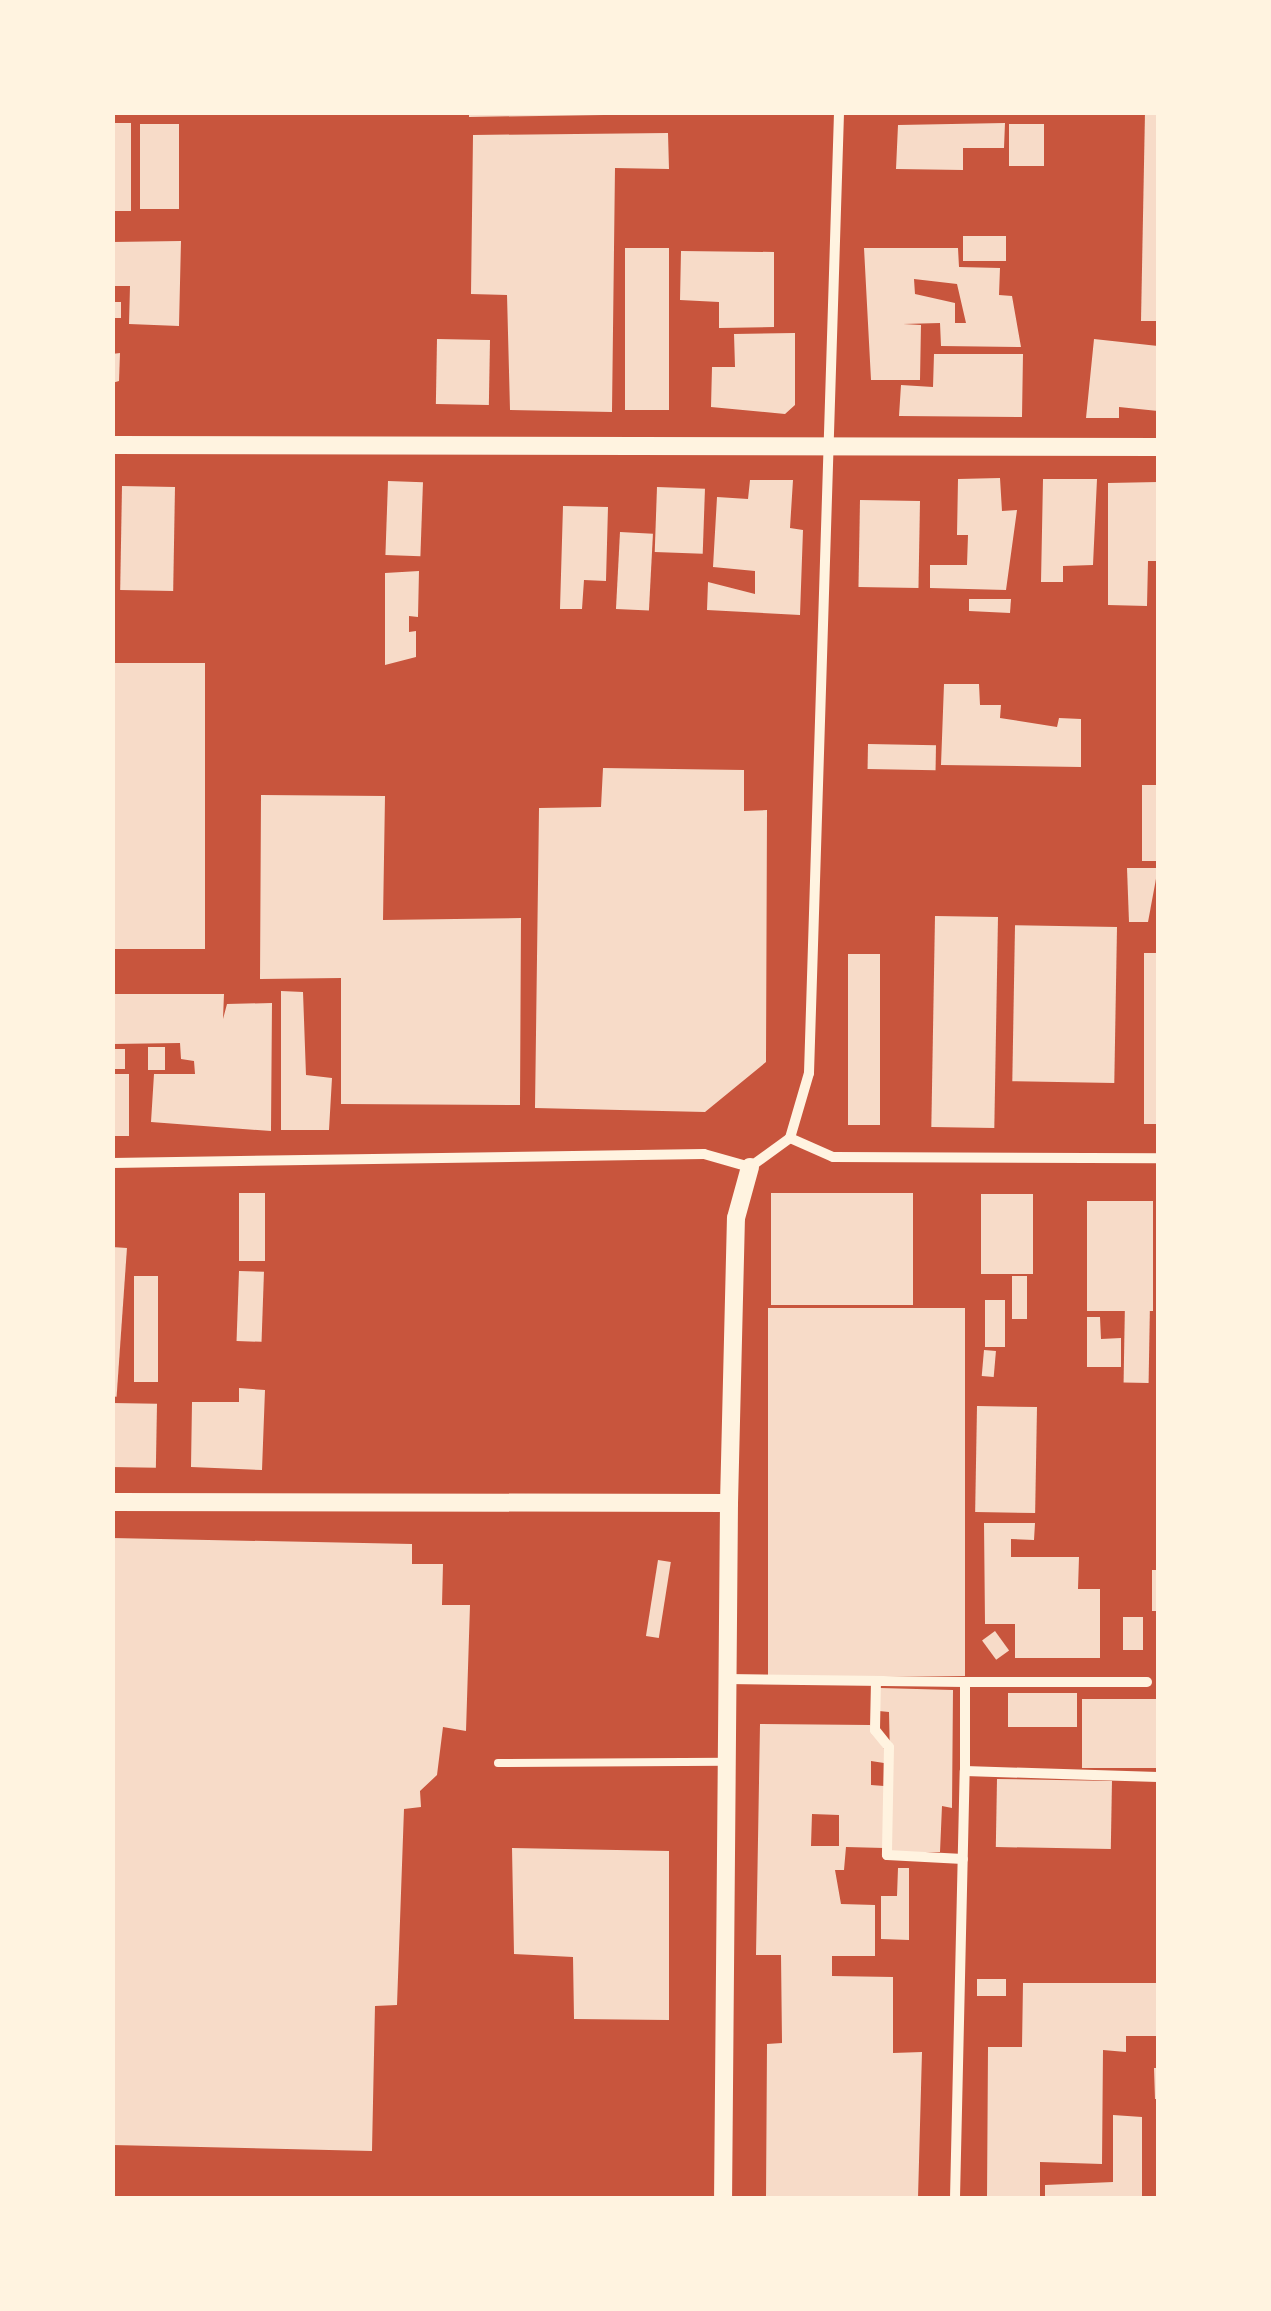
<!DOCTYPE html>
<html>
<head>
<meta charset="utf-8">
<style>
	body { margin:0 }
	#map { position:relative; width:1271px; height:2311px; overflow:hidden; background:#c8553d; font-family:"IBM Plex Sans",sans-serif }
	div>[style] { position:absolute }
	[style*='--x'] { left:calc(var(--x)*1px); top:calc(var(--y)*1px); width:calc(var(--w)*1px); rotate:calc(var(--a)*1deg) }
	.building>* { inset:0; background:#f7dbc8; transform-origin:0 0 }
	.service>* { height:8px; margin:-4px; padding:0 4px; transform-origin:4px; border-radius:4px; background:#fff3e0 }
	.minor>* { height:10px; margin:-5px; padding:0 5px; transform-origin:5px; border-radius:5px; background:#fff3e0 }
	.tertiary>* { height:18px; margin:-9px; padding:0 9px; transform-origin:9px; border-radius:9px; background:#fff3e0 }
	span { translate:-50% -50%; white-space:nowrap; text-align:center; line-height:1.15; -webkit-text-stroke:8px #fff3e0; paint-order:stroke }
	.frame { position:absolute; inset:0; border:115px solid #fff3e0; pointer-events:none }
</style>
</head>
<body>
<div id="map">
	<div class="building">
		<div style="clip-path:polygon(469px 112px,794px 112px,469px 117px)"></div>
		<div style="clip-path:polygon(1145px 112px,1158px 112px,1158px 321px,1141px 321px)"></div>
		<div style="left:112px;top:123px;width:19px;height:88px"></div>
		<div style="clip-path:polygon(1005px 123px,1004px 148px,963px 148px,963px 170px,896px 169px,898px 125px)"></div>
		<div style="left:140px;top:124px;width:39px;height:85px"></div>
		<div style="left:1009px;top:124px;width:35px;height:42px"></div>
		<div style="clip-path:polygon(668px 133px,669px 169px,615px 168px,612px 412px,510px 410px,507px 295px,471px 294px,473px 135px)"></div>
		<div style="left:963px;top:236px;width:43px;height:25px"></div>
		<div style="clip-path:polygon(181px 241px,179px 326px,129px 324px,130px 286px,112px 286px,112px 242px)"></div>
		<div style="left:625px;top:248px;width:44px;height:162px"></div>
		<div style="clip-path:polygon(evenodd,864px 248px,958px 248px,959px 267px,1000px 268px,999px 295px,1012px 296px,1021px 347px,941px 346px,940px 323px,903px 324px,921px 325px,920px 380px,871px 380px,864px 248px,914px 279px,957px 284px,966px 323px,955px 323px,955px 303px,915px 294px,914px 279px)"></div>
		<div style="clip-path:polygon(681px 251px,774px 252px,774px 327px,719px 328px,719px 302px,680px 300px)"></div>
		<div style="left:112px;top:302px;width:9px;height:16px"></div>
		<div style="clip-path:polygon(795px 333px,795px 405px,785px 414px,711px 407px,712px 367px,735px 367px,734px 334px)"></div>
		<div style="left:437px;top:339px;width:53px;height:65px;rotate:1deg"></div>
		<div style="clip-path:polygon(1094px 339px,1158px 346px,1158px 411px,1119px 407px,1119px 418px,1086px 418px)"></div>
		<div style="clip-path:polygon(120px 353px,119px 381px,112px 383px,112px 354px)"></div>
		<div style="clip-path:polygon(934px 354px,1023px 354px,1022px 417px,899px 416px,901px 385px,933px 387px)"></div>
		<div style="clip-path:polygon(1000px 478px,1002px 511px,1017px 510px,1006px 590px,930px 588px,930px 565px,967px 565px,968px 535px,957px 535px,958px 479px)"></div>
		<div style="clip-path:polygon(1043px 479px,1097px 479px,1093px 565px,1063px 566px,1063px 582px,1041px 582px)"></div>
		<div style="clip-path:polygon(750px 480px,793px 480px,790px 528px,803px 530px,800px 615px,707px 610px,708px 582px,755px 594px,755px 571px,713px 567px,717px 497px,748px 499px)"></div>
		<div style="left:388px;top:481px;width:35px;height:74px;rotate:2deg"></div>
		<div style="clip-path:polygon(1158px 482px,1158px 561px,1148px 561px,1147px 606px,1108px 605px,1108px 483px)"></div>
		<div style="left:122px;top:486px;width:53px;height:104px;rotate:1deg"></div>
		<div style="left:657px;top:487px;width:48px;height:65px;rotate:2deg"></div>
		<div style="left:860px;top:500px;width:60px;height:87px;rotate:1deg"></div>
		<div style="clip-path:polygon(563px 506px,608px 507px,606px 581px,584px 580px,582px 609px,560px 609px)"></div>
		<div style="left:620px;top:532px;width:33px;height:77px;rotate:3deg"></div>
		<div style="clip-path:polygon(419px 571px,418px 617px,409px 616px,409px 632px,416px 631px,416px 657px,385px 665px,385px 573px)"></div>
		<div style="clip-path:polygon(969px 599px,1011px 599px,1010px 613px,969px 611px)"></div>
		<div style="left:112px;top:663px;width:93px;height:286px"></div>
		<div style="clip-path:polygon(944px 684px,979px 684px,980px 705px,1001px 705px,1000px 718px,1057px 727px,1059px 718px,1081px 719px,1081px 767px,941px 765px)"></div>
		<div style="left:868px;top:744px;width:68px;height:25px;rotate:1deg"></div>
		<div style="clip-path:polygon(603px 768px,744px 770px,744px 811px,767px 810px,766px 1062px,705px 1112px,535px 1108px,539px 808px,601px 807px)"></div>
		<div style="left:1142px;top:785px;width:16px;height:76px"></div>
		<div style="clip-path:polygon(261px 795px,385px 796px,383px 920px,521px 918px,520px 1105px,341px 1104px,341px 978px,260px 979px)"></div>
		<div style="clip-path:polygon(1127px 868px,1158px 868px,1148px 922px,1129px 922px)"></div>
		<div style="left:935px;top:916px;width:63px;height:211px;rotate:1deg"></div>
		<div style="left:1117px;top:927px;width:156px;height:102px;rotate:91deg"></div>
		<div style="left:1144px;top:953px;width:14px;height:171px"></div>
		<div style="left:848px;top:954px;width:32px;height:171px"></div>
		<div style="clip-path:polygon(281px 991px,303px 992px,306px 1075px,332px 1078px,329px 1130px,281px 1130px)"></div>
		<div style="clip-path:polygon(114px 994px,224px 994px,223px 1019px,227px 1004px,272px 1003px,271px 1131px,151px 1122px,154px 1074px,195px 1074px,194px 1061px,181px 1059px,180px 1043px,113px 1044px)"></div>
		<div style="left:148px;top:1047px;width:17px;height:23px"></div>
		<div style="left:112px;top:1049px;width:13px;height:20px"></div>
		<div style="left:112px;top:1074px;width:17px;height:62px"></div>
		<div style="left:265px;top:1193px;width:68px;height:26px;rotate:90deg"></div>
		<div style="left:771px;top:1193px;width:142px;height:112px"></div>
		<div style="left:981px;top:1194px;width:52px;height:80px"></div>
		<div style="left:1087px;top:1201px;width:66px;height:110px"></div>
		<div style="left:112px;top:1247px;width:15px;height:149px;rotate:4deg"></div>
		<div style="left:239px;top:1271px;width:25px;height:70px;rotate:2deg"></div>
		<div style="left:134px;top:1276px;width:24px;height:106px"></div>
		<div style="left:1012px;top:1276px;width:15px;height:43px"></div>
		<div style="left:985px;top:1300px;width:20px;height:47px"></div>
		<div style="left:1150px;top:1302px;width:81px;height:25px;rotate:91deg"></div>
		<div style="left:965px;top:1308px;width:368px;height:197px;rotate:90deg"></div>
		<div style="clip-path:polygon(1087px 1317px,1100px 1317px,1101px 1339px,1121px 1338px,1121px 1367px,1087px 1367px)"></div>
		<div style="left:984px;top:1350px;width:12px;height:26px;rotate:5deg"></div>
		<div style="clip-path:polygon(239px 1388px,265px 1390px,262px 1470px,191px 1467px,192px 1402px,239px 1402px)"></div>
		<div style="left:112px;top:1403px;width:45px;height:64px;rotate:1deg"></div>
		<div style="left:977px;top:1406px;width:60px;height:106px;rotate:1deg"></div>
		<div style="clip-path:polygon(984px 1523px,1035px 1523px,1034px 1540px,1011px 1539px,1011px 1557px,1079px 1557px,1078px 1589px,1100px 1589px,1100px 1658px,1015px 1658px,1015px 1624px,985px 1624px)"></div>
		<div style="clip-path:polygon(112px 1538px,412px 1544px,412px 1564px,443px 1564px,442px 1605px,470px 1605px,466px 1731px,443px 1727px,437px 1775px,420px 1791px,421px 1807px,404px 1809px,397px 2005px,375px 2006px,372px 2151px,112px 2145px)"></div>
		<div style="left:658px;top:1560px;width:13px;height:77px;rotate:9deg"></div>
		<div style="left:1152px;top:1570px;width:6px;height:41px"></div>
		<div style="left:1123px;top:1617px;width:20px;height:33px"></div>
		<div style="left:995px;top:1631px;width:24px;height:16px;rotate:54deg"></div>
		<div style="clip-path:polygon(880px 1688px,953px 1690px,952px 1808px,942px 1806px,940px 1852px,892px 1852px,889px 1712px,879px 1711px)"></div>
		<div style="left:1008px;top:1693px;width:69px;height:34px"></div>
		<div style="left:1082px;top:1699px;width:76px;height:69px"></div>
		<div style="clip-path:polygon(evenodd,760px 1724px,870px 1725px,884px 1749px,884px 1763px,871px 1761px,871px 1785px,884px 1786px,884px 1848px,846px 1847px,844px 1870px,835px 1870px,841px 1904px,875px 1905px,875px 1956px,832px 1956px,832px 1976px,893px 1977px,893px 2053px,922px 2052px,918px 2198px,766px 2198px,767px 2044px,782px 2043px,781px 1955px,756px 1955px,760px 1724px,812px 1814px,839px 1815px,839px 1846px,811px 1846px,812px 1814px)"></div>
		<div style="left:997px;top:1779px;width:115px;height:68px;rotate:1deg"></div>
		<div style="clip-path:polygon(512px 1848px,669px 1851px,669px 2020px,574px 2019px,573px 1957px,514px 1954px)"></div>
		<div style="clip-path:polygon(898px 1868px,909px 1868px,909px 1940px,881px 1939px,881px 1896px,897px 1896px)"></div>
		<div style="left:977px;top:1979px;width:29px;height:17px"></div>
		<div style="clip-path:polygon(1023px 1983px,1158px 1983px,1158px 2036px,1126px 2036px,1126px 2052px,1103px 2050px,1102px 2164px,1040px 2162px,1040px 2198px,987px 2198px,988px 2047px,1022px 2047px)"></div>
		<div style="clip-path:polygon(1154px 2068px,1158px 2068px,1158px 2099px,1155px 2099px)"></div>
		<div style="clip-path:polygon(1113px 2115px,1142px 2117px,1142px 2198px,1045px 2198px,1045px 2185px,1113px 2182px)"></div>
	</div>
	<div class="service">
		<div style="--x:498;--y:1763;--w:229;--a:-0.3"></div>
	</div>
	<div class="minor">
		<div style="--x:790;--y:1138;--w:68;--a:-73.7"></div>
		<div style="--x:809;--y:1073;--w:961;--a:-88.21"></div>
		<div style="--x:112;--y:1163;--w:592;--a:-0.87"></div>
		<div style="--x:704;--y:1154;--w:48;--a:15.8"></div>
		<div style="--x:750;--y:1167;--w:49;--a:-35.9"></div>
		<div style="--x:790;--y:1138;--w:47;--a:23.8"></div>
		<div style="--x:833;--y:1157;--w:325;--a:0.2"></div>
		<div style="--x:727;--y:1679;--w:238;--a:0.7"></div>
		<div style="--x:965;--y:1682;--w:89;--a:90"></div>
		<div style="--x:876;--y:1681;--w:49;--a:91.2"></div>
		<div style="--x:875;--y:1730;--w:22;--a:51"></div>
		<div style="--x:889;--y:1747;--w:108;--a:91.1"></div>
		<div style="--x:887;--y:1855;--w:76;--a:3"></div>
		<div style="--x:965;--y:1682;--w:182;--a:0"></div>
		<div style="--x:955;--y:2198;--w:427;--a:-88.7"></div>
		<div style="--x:965;--y:1771;--w:193;--a:1.8"></div>
	</div>
	<div class="tertiary">
		<div style="--x:112;--y:445;--w:1046;--a:0.11"></div>
		<div style="--x:112;--y:1502;--w:617;--a:0.09"></div>
		<div style="--x:729;--y:1503;--w:695;--a:90.49"></div>
		<div style="--x:729;--y:1503;--w:285;--a:-88.6"></div>
		<div style="--x:736;--y:1218;--w:53;--a:-74.6"></div>
	</div>
	<div class="frame"></div>
</div>
</body>
</html>
